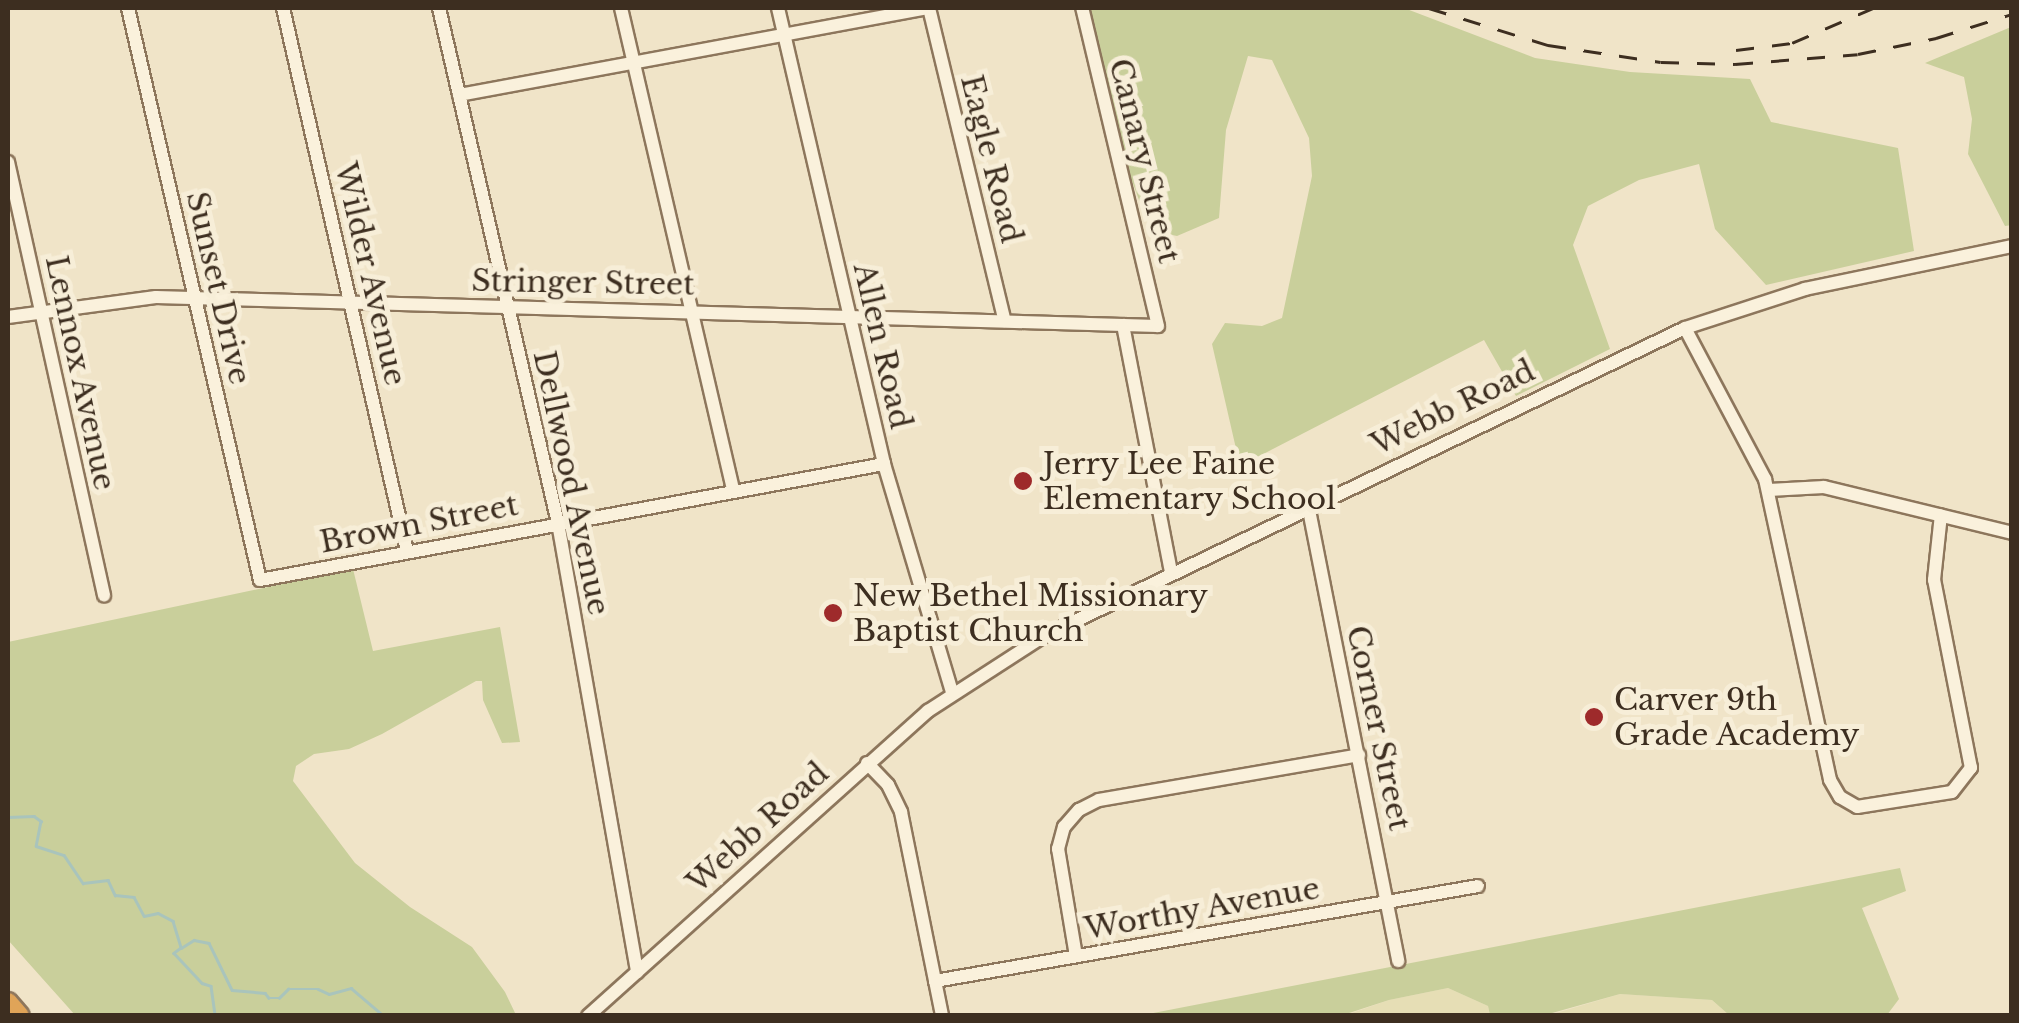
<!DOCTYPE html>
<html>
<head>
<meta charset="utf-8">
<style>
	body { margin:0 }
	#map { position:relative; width:2019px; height:1023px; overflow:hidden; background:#f0e4c8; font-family:"Libre Baskerville",serif }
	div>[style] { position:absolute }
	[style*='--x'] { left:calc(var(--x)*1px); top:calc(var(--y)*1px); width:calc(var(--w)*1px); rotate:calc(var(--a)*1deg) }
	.farmland>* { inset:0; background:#e6deb5 }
	.green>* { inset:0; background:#c9cf9b }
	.stream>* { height:2.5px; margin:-1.25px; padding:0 1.25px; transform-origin:1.25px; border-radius:1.25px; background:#a9c4bc }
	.roads { filter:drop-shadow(2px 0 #8d765c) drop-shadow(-2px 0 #8d765c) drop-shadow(0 2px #8d765c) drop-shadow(0 -2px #8d765c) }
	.minor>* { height:12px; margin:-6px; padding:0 6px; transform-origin:6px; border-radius:6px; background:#faf1dc }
	.highway>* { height:18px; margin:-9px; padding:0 9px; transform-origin:9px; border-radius:9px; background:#e0a458 }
	.rail>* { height:2.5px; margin-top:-1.25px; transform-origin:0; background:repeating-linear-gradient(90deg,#3d2e20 0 18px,transparent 0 36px) }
	.dots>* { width:28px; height:28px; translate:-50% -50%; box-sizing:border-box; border:5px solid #f7eed8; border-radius:50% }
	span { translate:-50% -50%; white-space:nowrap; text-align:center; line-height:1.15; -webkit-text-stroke:10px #f7eed8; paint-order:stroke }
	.street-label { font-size:30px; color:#3d2e20 }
	.poi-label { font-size:30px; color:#3d2e20 }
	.left { translate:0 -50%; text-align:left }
	.frame { position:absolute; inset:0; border:10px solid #3d2e20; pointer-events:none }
</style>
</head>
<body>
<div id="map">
	<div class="farmland">
		<div style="clip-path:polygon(1448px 988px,1488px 1006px,1490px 1015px,1343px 1016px,1389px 1000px)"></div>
		<div style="clip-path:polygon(1620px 994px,1712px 1000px,1729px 1015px,1546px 1016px)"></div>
	</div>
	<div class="green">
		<div style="clip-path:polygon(1088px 8px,1404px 8px,1535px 58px,1630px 72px,1750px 79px,1771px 122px,1898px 148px,1914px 251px,1766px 285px,1715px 229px,1699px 164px,1639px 180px,1588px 206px,1573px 245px,1610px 349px,1516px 396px,1484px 340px,1240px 466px,1212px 344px,1225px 323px,1262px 326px,1282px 318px,1312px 176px,1309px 138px,1272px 60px,1248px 56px,1226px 130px,1219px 218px,1177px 236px,1158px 232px,1146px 219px,1128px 170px)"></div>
		<div style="clip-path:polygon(2011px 27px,2012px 225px,2005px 226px,1968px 154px,1972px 119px,1964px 77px,1925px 63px)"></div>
		<div style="clip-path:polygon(353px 569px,373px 651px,500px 627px,520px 742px,502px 743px,483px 700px,482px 681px,476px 681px,382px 734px,349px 749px,314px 754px,296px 766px,293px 781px,355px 863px,410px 907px,472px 947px,505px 992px,516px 1015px,75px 1015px,8px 940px,8px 642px)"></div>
		<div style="clip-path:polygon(1900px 868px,1906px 891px,1862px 908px,1899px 999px,1887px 1015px,1729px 1015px,1712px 1000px,1620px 994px,1545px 1015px,1490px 1015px,1488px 1006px,1448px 988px,1389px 1000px,1343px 1015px,1143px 1015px)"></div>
	</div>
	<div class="stream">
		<div style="--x:8;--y:817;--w:26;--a:-2"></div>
		<div style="--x:34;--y:816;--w:9;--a:36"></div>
		<div style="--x:41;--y:821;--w:25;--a:101"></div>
		<div style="--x:36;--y:846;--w:29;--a:18"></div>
		<div style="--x:64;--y:855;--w:34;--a:56"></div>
		<div style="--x:83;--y:883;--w:25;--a:-7"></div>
		<div style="--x:108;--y:880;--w:17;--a:65"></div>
		<div style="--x:115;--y:895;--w:19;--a:6"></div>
		<div style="--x:134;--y:897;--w:21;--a:62"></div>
		<div style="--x:144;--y:916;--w:14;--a:-12"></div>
		<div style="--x:158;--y:913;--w:17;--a:28"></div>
		<div style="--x:173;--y:921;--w:28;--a:73"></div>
		<div style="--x:181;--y:948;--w:9;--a:144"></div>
		<div style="--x:174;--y:953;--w:41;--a:47"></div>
		<div style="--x:202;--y:983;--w:9;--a:18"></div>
		<div style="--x:211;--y:986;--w:30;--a:82"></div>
		<div style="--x:181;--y:948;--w:15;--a:-32"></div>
		<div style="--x:194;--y:940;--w:15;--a:11"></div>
		<div style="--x:209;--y:943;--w:52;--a:63.9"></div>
		<div style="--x:232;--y:990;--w:33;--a:5"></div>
		<div style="--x:265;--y:993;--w:6;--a:51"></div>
		<div style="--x:269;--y:998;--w:10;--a:0"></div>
		<div style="--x:279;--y:998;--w:13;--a:-45"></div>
		<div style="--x:288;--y:989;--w:30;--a:0"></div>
		<div style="--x:318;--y:989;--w:12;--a:24"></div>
		<div style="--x:329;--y:994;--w:23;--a:-15"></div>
		<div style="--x:351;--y:988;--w:43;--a:40.3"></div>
	</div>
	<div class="roads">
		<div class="minor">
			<div style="--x:128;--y:8;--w:587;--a:77.01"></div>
			<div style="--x:260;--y:580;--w:635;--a:-10.53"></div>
			<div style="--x:283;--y:8;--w:557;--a:77.14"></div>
			<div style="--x:439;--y:8;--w:529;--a:76.99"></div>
			<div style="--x:558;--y:523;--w:456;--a:80"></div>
			<div style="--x:621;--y:8;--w:496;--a:76.9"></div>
			<div style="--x:778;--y:8;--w:468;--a:76.9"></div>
			<div style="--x:884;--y:464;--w:238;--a:73.4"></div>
			<div style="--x:929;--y:8;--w:322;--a:76.4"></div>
			<div style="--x:459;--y:95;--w:476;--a:-10.5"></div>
			<div style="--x:8;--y:162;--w:444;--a:77.5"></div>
			<div style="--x:8;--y:317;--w:149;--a:-7.7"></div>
			<div style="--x:156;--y:297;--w:1002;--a:1.66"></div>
			<div style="--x:1158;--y:326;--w:327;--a:-103.4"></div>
			<div style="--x:1123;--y:325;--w:252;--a:79"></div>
			<div style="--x:1685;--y:328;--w:171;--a:62.1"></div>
			<div style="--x:1765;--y:479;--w:308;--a:77.8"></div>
			<div style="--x:1830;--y:780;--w:20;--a:60"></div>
			<div style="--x:1840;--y:797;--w:20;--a:30"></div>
			<div style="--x:1857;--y:807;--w:96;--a:-9"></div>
			<div style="--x:1952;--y:792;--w:31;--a:-52"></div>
			<div style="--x:1971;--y:768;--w:192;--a:-101.1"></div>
			<div style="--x:1934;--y:580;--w:65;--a:-83.9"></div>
			<div style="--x:1769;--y:490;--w:55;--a:-3.1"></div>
			<div style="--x:1824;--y:487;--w:194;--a:13.7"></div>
			<div style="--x:1308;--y:505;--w:465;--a:78.8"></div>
			<div style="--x:867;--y:763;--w:30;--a:46"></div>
			<div style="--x:888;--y:785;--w:30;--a:64"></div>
			<div style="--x:901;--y:812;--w:208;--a:78.6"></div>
			<div style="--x:1076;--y:956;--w:109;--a:-99.5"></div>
			<div style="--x:1058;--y:849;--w:23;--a:-75"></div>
			<div style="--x:1064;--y:827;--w:23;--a:-49"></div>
			<div style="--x:1079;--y:810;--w:22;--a:-27"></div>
			<div style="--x:1099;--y:800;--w:264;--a:-9.8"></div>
			<div style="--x:935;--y:981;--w:551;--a:-9.92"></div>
			<div style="--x:588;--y:1016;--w:457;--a:-41.9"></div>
			<div style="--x:928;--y:711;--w:138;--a:-32.9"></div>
			<div style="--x:1044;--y:636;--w:711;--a:-25.66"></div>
			<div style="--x:1685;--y:328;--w:126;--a:-18"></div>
			<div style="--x:1805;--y:289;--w:211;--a:-11.7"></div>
		</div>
		<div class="highway">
			<div style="--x:8;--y:1002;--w:18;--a:49"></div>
		</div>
	</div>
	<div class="rail">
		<div style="--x:1429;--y:8;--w:125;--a:17.3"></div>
		<div style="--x:1548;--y:45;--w:114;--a:8.6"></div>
		<div style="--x:1661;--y:62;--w:74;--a:1.5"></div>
		<div style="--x:1735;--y:64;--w:123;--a:-4.6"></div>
		<div style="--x:1858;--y:54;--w:80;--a:-11.6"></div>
		<div style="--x:1936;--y:38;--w:80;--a:-17.5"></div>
		<div style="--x:1736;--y:50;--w:56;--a:-7.1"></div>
		<div style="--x:1792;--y:43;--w:88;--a:-23.4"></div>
	</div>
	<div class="dots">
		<div style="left:1023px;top:481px;background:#9e2a2b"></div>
		<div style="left:833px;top:613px;background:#9e2a2b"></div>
		<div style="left:1594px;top:717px;background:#9e2a2b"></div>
	</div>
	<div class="street-label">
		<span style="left:991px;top:159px;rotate:76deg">Eagle Road</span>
		<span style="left:1144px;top:161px;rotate:76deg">Canary Street</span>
		<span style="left:370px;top:274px;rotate:77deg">Wilder Avenue</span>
		<span style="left:583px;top:283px;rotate:1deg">Stringer Street</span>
		<span style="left:218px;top:288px;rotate:77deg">Sunset Drive</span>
		<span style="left:882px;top:346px;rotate:77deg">Allen Road</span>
		<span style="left:80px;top:373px;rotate:78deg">Lennox Avenue</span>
		<span style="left:1453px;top:408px;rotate:-26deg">Webb Road</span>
		<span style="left:571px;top:483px;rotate:78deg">Dellwood Avenue</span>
		<span style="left:419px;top:524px;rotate:-11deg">Brown Street</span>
		<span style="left:1378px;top:728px;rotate:78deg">Corner Street</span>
		<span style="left:758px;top:828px;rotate:-42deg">Webb Road</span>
		<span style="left:1202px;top:909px;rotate:-10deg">Worthy Avenue</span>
	</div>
	<div class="poi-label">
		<span class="left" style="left:1043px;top:481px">Jerry Lee Faine<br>Elementary School</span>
		<span class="left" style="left:853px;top:613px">New Bethel Missionary<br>Baptist Church</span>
		<span class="left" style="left:1614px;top:717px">Carver 9th<br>Grade Academy</span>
	</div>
	<div class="frame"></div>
</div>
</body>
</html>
